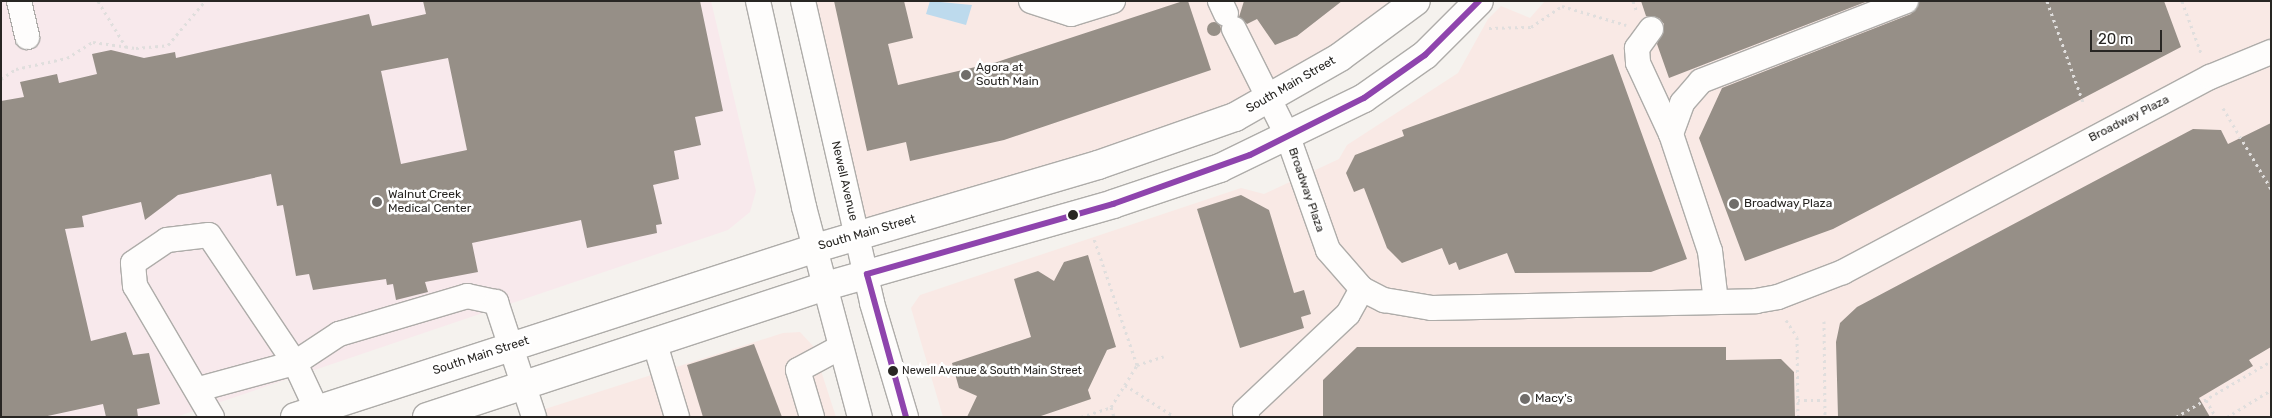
<!DOCTYPE html>
<html>
<head>
<meta charset="utf-8">
<style>
	body { margin:0 }
	#map { position:relative; width:2272px; height:418px; overflow:hidden; background:#f5f2ee; font-family:Rubik,sans-serif }
	div>[style] { position:absolute }
	[style*='--x'] { left:calc(var(--x)*1px); top:calc(var(--y)*1px); width:calc(var(--w)*1px); rotate:calc(var(--a)*1deg) }
	.commercial>* { inset:0; background:#f9e9e5 }
	.medical>* { inset:0; background:#f8e9ec }
	.water>* { inset:0; background:#bddaed }
	.building>* { inset:0; background:#968f87 }
	.round { border-radius:50% }
	.path>* { height:3px; margin-top:-1.5px; transform-origin:0; background:repeating-linear-gradient(90deg,#e0dedd 0 2.5px,transparent 0 6.5px) }
	.roads { filter:drop-shadow(1px 0 #aeaca9) drop-shadow(-1px 0 #aeaca9) drop-shadow(0 1px #aeaca9) drop-shadow(0 -1px #aeaca9) }
	.minor>* { height:24px; margin:-12px; padding:0 12px; transform-origin:12px; border-radius:12px; background:#fefdfc }
	.major>* { height:28px; margin:-14px; padding:0 14px; transform-origin:14px; border-radius:14px; background:#fefdfc }
	.bus-1>* { height:6px; margin:-3px; padding:0 3px; transform-origin:3px; border-radius:3px; background:#8e44ad }
	.dots>* { width:14px; height:14px; translate:-50% -50%; box-sizing:border-box; border:2px solid #fff; border-radius:50% }
	span { translate:-50% -50%; white-space:nowrap; text-align:center; line-height:1.15; -webkit-text-stroke:5px #fff; paint-order:stroke }
	.bus-label { font-size:11px; color:#282623 }
	.left { translate:0 -50%; text-align:left }
	.poi-label { font-size:12px; color:#282623 }
	.street-label { font-size:12px; color:#282623 }
	.frame { position:absolute; inset:0; border:2px solid #282623; pointer-events:none }
	.scale { position:absolute; left:2090px; top:30px; width:72px; height:22px; box-sizing:border-box; border:2px solid #282623; border-top:0; padding-left:6px; font-size:15px; line-height:18px; white-space:nowrap; color:#282623; -webkit-text-stroke:4px #fff; paint-order:stroke }
</style>
</head>
<body>
<div id="map">
	<div class="commercial">
		<div style="clip-path:polygon(803px 1px,1416px 1px,1304px 79px,856px 237px)"></div>
		<div style="clip-path:polygon(1545px 1px,2271px 1px,2271px 417px,943px 417px,911px 308px,920px 295px,1241px 188px,1264px 194px,1339px 159px,1347px 145px,1458px 73px,1488px 19px,1501px 6px,1530px 18px)"></div>
		<div style="clip-path:polygon(800px 332px,813px 346px,836px 417px,520px 417px,783px 333px)"></div>
	</div>
	<div class="medical">
		<div style="clip-path:polygon(1px 1px,711px 1px,756px 191px,750px 212px,728px 230px,176px 417px,1px 417px)"></div>
	</div>
	<div class="water">
		<div style="clip-path:polygon(930px 1px,972px 5px,966px 25px,926px 14px)"></div>
	</div>
	<div class="building">
		<div style="clip-path:polygon(evenodd,423px 1px,700px 1px,723px 111px,695px 117px,701px 145px,674px 151px,679px 179px,653px 185px,662px 224px,656px 225px,657px 233px,587px 248px,581px 220px,472px 243px,478px 272px,425px 282px,428px 292px,396px 300px,393px 284px,387px 285px,386px 279px,313px 290px,309px 274px,296px 276px,283px 205px,277px 206px,271px 174px,178px 195px,145px 220px,141px 202px,82px 216px,84px 227px,65px 229px,91px 341px,126px 332px,133px 355px,149px 353px,160px 404px,137px 409px,138px 417px,106px 417px,103px 404px,43px 417px,1px 417px,1px 101px,24px 97px,20px 82px,57px 74px,59px 83px,97px 74px,92px 54px,111px 50px,144px 58px,175px 52px,176px 58px,369px 14px,372px 26px,426px 14px,423px 1px,448px 58px,467px 150px,401px 164px,381px 71px,448px 58px)"></div>
		<div style="clip-path:polygon(834px 1px,904px 1px,913px 38px,888px 44px,898px 85px,997px 62px,1183px 1px,1188px 1px,1211px 70px,1004px 140px,910px 161px,906px 142px,867px 151px)"></div>
		<div style="clip-path:polygon(1244px 1px,1342px 1px,1297px 36px,1275px 45px,1257px 19px,1247px 24px,1239px 17px)"></div>
		<div style="clip-path:polygon(1641px 1px,1868px 1px,1669px 78px,1657px 44px,1664px 24px,1659px 18px,1646px 16px)"></div>
		<div style="clip-path:polygon(1919px 1px,2164px 1px,2181px 47px,1833px 229px,1745px 261px,1699px 138px,1722px 88px,1911px 14px)"></div>
		<div class="round" style="left:1207px;top:22px;width:14px;height:14px"></div>
		<div style="clip-path:polygon(1613px 54px,1687px 259px,1651px 272px,1515px 273px,1507px 253px,1459px 270px,1456px 262px,1449px 265px,1442px 248px,1402px 263px,1387px 248px,1364px 188px,1354px 192px,1346px 173px,1355px 155px,1404px 136px,1402px 130px)"></div>
		<div style="clip-path:polygon(2271px 123px,2271px 347px,2249px 360px,2253px 366px,2199px 398px,2210px 417px,1838px 417px,1836px 342px,1840px 323px,1857px 307px,2193px 129px,2221px 130px,2228px 144px)"></div>
		<div style="clip-path:polygon(1241px 195px,1269px 210px,1294px 293px,1304px 290px,1311px 314px,1301px 317px,1304px 328px,1240px 348px,1197px 209px)"></div>
		<div style="clip-path:polygon(1088px 255px,1116px 347px,1107px 350px,1088px 390px,1091px 399px,1038px 417px,967px 417px,977px 396px,959px 388px,952px 363px,1031px 337px,1014px 279px,1038px 271px,1054px 281px,1064px 262px)"></div>
		<div style="clip-path:polygon(754px 344px,782px 417px,703px 417px,687px 365px)"></div>
		<div style="clip-path:polygon(1357px 347px,1726px 347px,1726px 360px,1781px 359px,1794px 372px,1795px 417px,1323px 417px,1323px 380px)"></div>
	</div>
	<div class="path">
		<div style="--x:98;--y:1;--w:54;--a:58.7"></div>
		<div style="--x:1633;--y:1;--w:12;--a:70"></div>
		<div style="--x:2047;--y:1;--w:110;--a:70.4"></div>
		<div style="--x:2182;--y:1;--w:55;--a:69.9"></div>
		<div style="--x:1489;--y:28;--w:42;--a:-1.4"></div>
		<div style="--x:1531;--y:27;--w:37;--a:-34"></div>
		<div style="--x:1562;--y:6;--w:67;--a:16.5"></div>
		<div style="--x:1;--y:79;--w:18;--a:-34"></div>
		<div style="--x:16;--y:69;--w:52;--a:-12.2"></div>
		<div style="--x:67;--y:58;--w:31;--a:-32"></div>
		<div style="--x:93;--y:42;--w:43;--a:7.9"></div>
		<div style="--x:136;--y:48;--w:32;--a:-5"></div>
		<div style="--x:168;--y:45;--w:57;--a:-49.9"></div>
		<div style="--x:2223;--y:108;--w:94;--a:59.3"></div>
		<div style="--x:1786;--y:320;--w:20;--a:57"></div>
		<div style="--x:1797;--y:337;--w:80;--a:89.3"></div>
		<div style="--x:1824;--y:321;--w:96;--a:89.4"></div>
		<div style="--x:1137;--y:365;--w:28;--a:-18"></div>
		<div style="--x:1125;--y:385;--w:59;--a:32.6"></div>
		<div style="--x:1798;--y:400;--w:27;--a:0"></div>
		<div style="--x:2206;--y:400;--w:20;--a:60"></div>
		<div style="--x:1111;--y:407;--w:10;--a:73"></div>
		<div style="--x:1081;--y:417;--w:32;--a:-18"></div>
		<div style="--x:1111;--y:407;--w:49;--a:-58.2"></div>
		<div style="--x:1137;--y:365;--w:136;--a:-108.8"></div>
		<div style="--x:2176;--y:417;--w:110;--a:-30.5"></div>
		<div style="--x:2227;--y:417;--w:52;--a:-31.5"></div>
	</div>
	<div class="roads">
		<div class="minor">
			<div style="--x:19;--y:1;--w:37;--a:77"></div>
			<div style="--x:758;--y:1;--w:211;--a:77.4"></div>
			<div style="--x:804;--y:207;--w:217;--a:75.1"></div>
			<div style="--x:803;--y:1;--w:310;--a:77.1"></div>
			<div style="--x:872;--y:303;--w:119;--a:73.4"></div>
			<div style="--x:1031;--y:1;--w:42;--a:18"></div>
			<div style="--x:1071;--y:14;--w:44;--a:-17.2"></div>
			<div style="--x:1220;--y:1;--w:14;--a:65"></div>
			<div style="--x:1234;--y:29;--w:121;--a:63.4"></div>
			<div style="--x:1288;--y:137;--w:120;--a:70.5"></div>
			<div style="--x:1328;--y:250;--w:52;--a:48.9"></div>
			<div style="--x:1362;--y:289;--w:25;--a:27"></div>
			<div style="--x:1384;--y:300;--w:49;--a:9.5"></div>
			<div style="--x:1432;--y:308;--w:324;--a:-1.2"></div>
			<div style="--x:1756;--y:301;--w:22;--a:-10"></div>
			<div style="--x:1778;--y:297;--w:70;--a:-21"></div>
			<div style="--x:1843;--y:272;--w:416;--a:-28"></div>
			<div style="--x:2210;--y:77;--w:66;--a:-22.3"></div>
			<div style="--x:1651;--y:29;--w:24;--a:126"></div>
			<div style="--x:1637;--y:48;--w:15;--a:86"></div>
			<div style="--x:1638;--y:63;--w:78;--a:65.1"></div>
			<div style="--x:1671;--y:134;--w:123;--a:71.6"></div>
			<div style="--x:1710;--y:251;--w:51;--a:83.3"></div>
			<div style="--x:1671;--y:134;--w:33;--a:-70"></div>
			<div style="--x:1682;--y:103;--w:29;--a:-49"></div>
			<div style="--x:1701;--y:81;--w:220;--a:-21.3"></div>
			<div style="--x:655;--y:344;--w:76;--a:73.2"></div>
			<div style="--x:199;--y:389;--w:99;--a:-15.2"></div>
			<div style="--x:295;--y:363;--w:53;--a:-33.4"></div>
			<div style="--x:339;--y:334;--w:134;--a:-16.5"></div>
			<div style="--x:467;--y:296;--w:30;--a:12"></div>
			<div style="--x:496;--y:302;--w:121;--a:71.7"></div>
			<div style="--x:212;--y:417;--w:152;--a:-120.4"></div>
			<div style="--x:135;--y:286;--w:23;--a:-95"></div>
			<div style="--x:133;--y:263;--w:41;--a:-34.1"></div>
			<div style="--x:167;--y:240;--w:42;--a:-6.8"></div>
			<div style="--x:209;--y:235;--w:154;--a:56.1"></div>
			<div style="--x:295;--y:363;--w:52;--a:64.9"></div>
			<div style="--x:317;--y:410;--w:7;--a:98"></div>
			<div style="--x:812;--y:417;--w:49;--a:-106.6"></div>
			<div style="--x:798;--y:370;--w:47;--a:-28.2"></div>
			<div style="--x:1247;--y:417;--w:6;--a:-108"></div>
			<div style="--x:1245;--y:411;--w:141;--a:-43.3"></div>
			<div style="--x:1348;--y:314;--w:29;--a:-61"></div>
		</div>
		<div class="major">
			<div style="--x:295;--y:417;--w:548;--a:-17.97"></div>
			<div style="--x:816;--y:248;--w:294;--a:-16.4"></div>
			<div style="--x:1098;--y:165;--w:145;--a:-19.3"></div>
			<div style="--x:1235;--y:117;--w:121;--a:-29.7"></div>
			<div style="--x:1340;--y:57;--w:94;--a:-36.4"></div>
			<div style="--x:427;--y:417;--w:420;--a:-18.2"></div>
			<div style="--x:826;--y:286;--w:298;--a:-15.9"></div>
			<div style="--x:1113;--y:204;--w:113;--a:-18.6"></div>
			<div style="--x:1220;--y:168;--w:160;--a:-25.9"></div>
			<div style="--x:1364;--y:98;--w:75;--a:-35.2"></div>
			<div style="--x:1425;--y:55;--w:76;--a:-45"></div>
		</div>
	</div>
	<div class="bus-1">
		<div style="--x:906;--y:417;--w:148;--a:-105.3"></div>
		<div style="--x:867;--y:274;--w:256;--a:-15.9"></div>
		<div style="--x:1113;--y:204;--w:145;--a:-19.7"></div>
		<div style="--x:1250;--y:155;--w:127;--a:-26.6"></div>
		<div style="--x:1364;--y:98;--w:75;--a:-35.2"></div>
		<div style="--x:1425;--y:55;--w:76;--a:-45"></div>
	</div>
	<div class="dots">
		<div style="left:966px;top:75px;background:#706d6a"></div>
		<div style="left:377px;top:202px;background:#706d6a"></div>
		<div style="left:1734px;top:204px;background:#706d6a"></div>
		<div style="left:1073px;top:215px;background:#282623"></div>
		<div style="left:893px;top:371px;background:#282623"></div>
		<div style="left:1525px;top:399px;background:#706d6a"></div>
	</div>
	<div class="bus-label">
		<span class="left" style="left:902px;top:371px">Newell Avenue &amp; South Main Street</span>
	</div>
	<div class="poi-label">
		<span class="left" style="left:976px;top:75px">Agora at<br>South Main</span>
		<span class="left" style="left:388px;top:202px">Walnut Creek<br>Medical Center</span>
		<span class="left" style="left:1744px;top:204px">Broadway Plaza</span>
		<span class="left" style="left:1535px;top:399px">Macy's</span>
	</div>
	<div class="street-label">
		<span style="left:1291px;top:85px;rotate:-30deg">South Main Street</span>
		<span style="left:2129px;top:119px;rotate:-27deg">Broadway Plaza</span>
		<span style="left:844px;top:181px;rotate:77deg">Newell Avenue</span>
		<span style="left:1306px;top:190px;rotate:71deg">Broadway Plaza</span>
		<span style="left:867px;top:233px;rotate:-16deg">South Main Street</span>
		<span style="left:481px;top:356px;rotate:-18deg">South Main Street</span>
	</div>
	<div class="frame"></div>
	<div class="scale">20 m</div>
</div>
</body>
</html>
